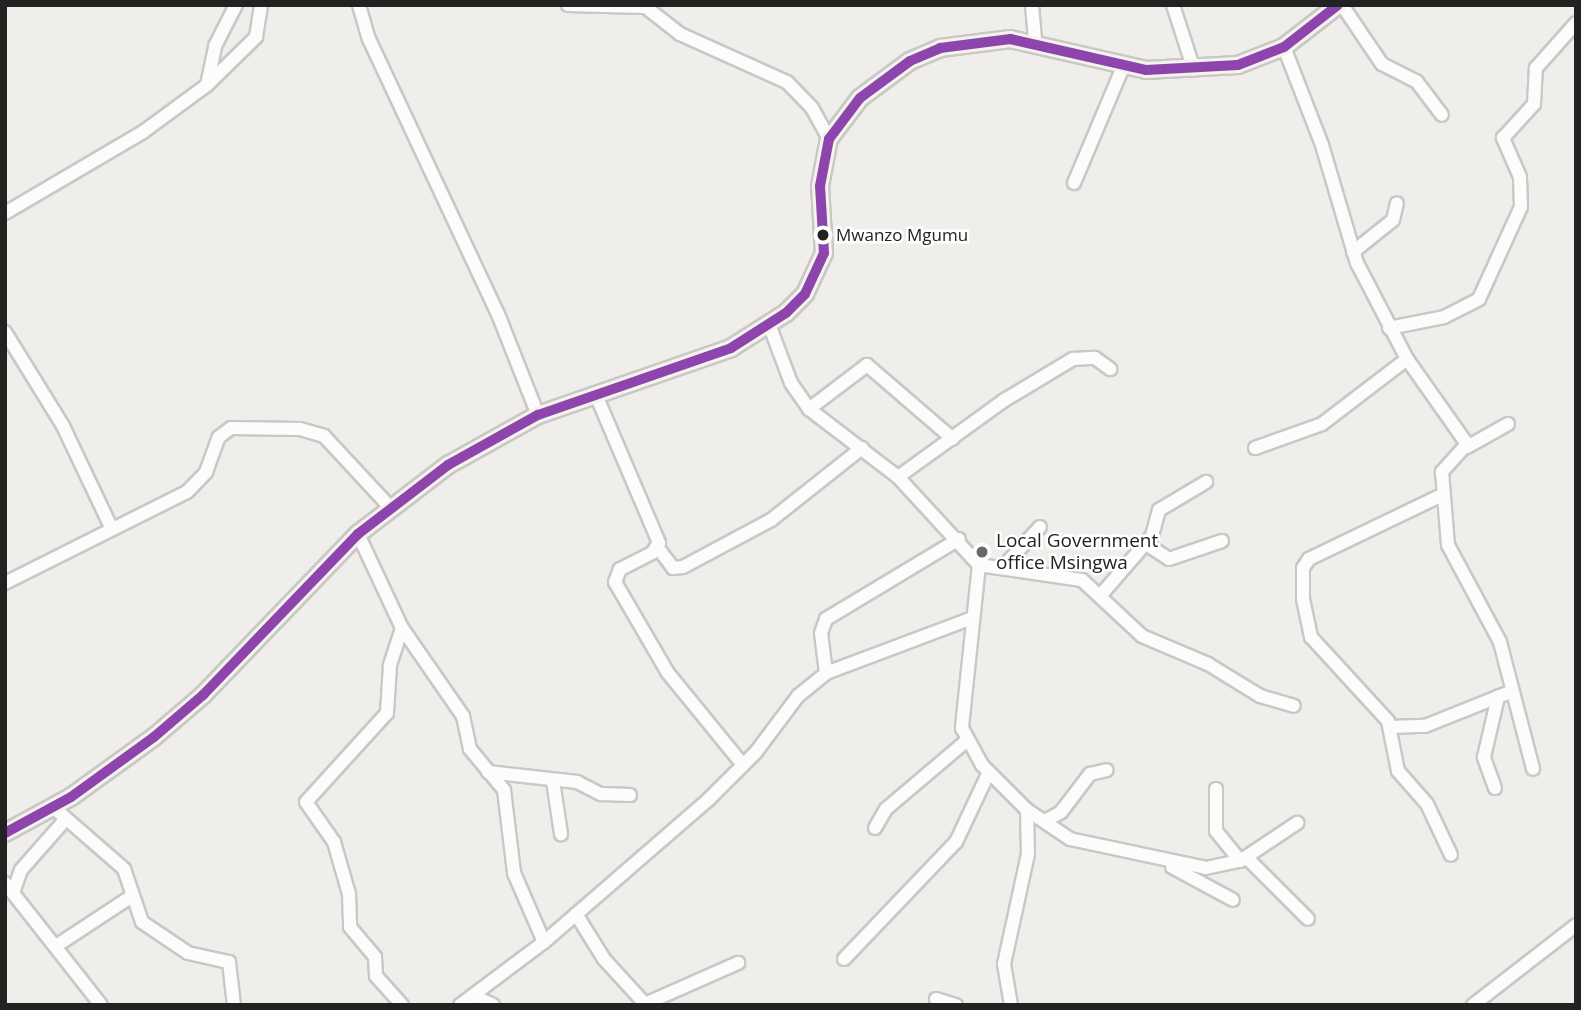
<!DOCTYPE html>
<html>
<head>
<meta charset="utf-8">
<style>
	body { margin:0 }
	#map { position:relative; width:1581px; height:1010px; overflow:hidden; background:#f0eeeb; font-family:"Open Sans",sans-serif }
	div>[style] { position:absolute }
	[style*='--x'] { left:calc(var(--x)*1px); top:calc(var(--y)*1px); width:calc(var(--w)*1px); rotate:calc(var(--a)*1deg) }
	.roads { filter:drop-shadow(2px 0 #c9c8c7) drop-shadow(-2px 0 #c9c8c7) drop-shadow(0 2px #c9c8c7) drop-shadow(0 -2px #c9c8c7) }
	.street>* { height:12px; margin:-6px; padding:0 6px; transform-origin:6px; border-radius:6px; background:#fdfcfc }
	.secondary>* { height:16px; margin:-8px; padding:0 8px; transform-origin:8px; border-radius:8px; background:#f4f4ed }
	.bus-1>* { height:10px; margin:-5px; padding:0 5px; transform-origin:5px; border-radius:5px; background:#8e44ad }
	.dots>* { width:19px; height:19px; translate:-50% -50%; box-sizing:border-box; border:4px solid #fff; border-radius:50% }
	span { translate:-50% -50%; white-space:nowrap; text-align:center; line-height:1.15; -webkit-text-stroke:5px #fff; paint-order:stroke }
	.bus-label { font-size:17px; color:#222 }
	.left { translate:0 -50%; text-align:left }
	.poi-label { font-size:19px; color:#222 }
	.frame { position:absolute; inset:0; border:7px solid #222; pointer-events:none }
</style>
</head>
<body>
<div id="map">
	<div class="roads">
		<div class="street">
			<div style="--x:359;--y:5;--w:35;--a:74"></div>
			<div style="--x:369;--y:39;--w:304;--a:64.9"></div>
			<div style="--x:498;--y:314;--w:109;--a:68.4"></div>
			<div style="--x:568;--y:5;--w:76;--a:1.5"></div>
			<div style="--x:643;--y:5;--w:47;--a:38.1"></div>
			<div style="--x:680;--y:34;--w:117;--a:24.2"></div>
			<div style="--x:787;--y:82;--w:36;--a:46"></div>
			<div style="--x:812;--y:108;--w:35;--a:61"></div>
			<div style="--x:1032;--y:5;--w:38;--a:85"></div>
			<div style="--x:1173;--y:5;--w:68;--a:72.1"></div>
			<div style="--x:1342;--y:5;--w:71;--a:55.9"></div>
			<div style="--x:1382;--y:64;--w:39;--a:27"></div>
			<div style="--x:1417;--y:82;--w:41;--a:52.9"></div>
			<div style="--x:1284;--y:47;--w:105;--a:68.8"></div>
			<div style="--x:1322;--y:145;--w:123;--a:73.5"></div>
			<div style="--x:1357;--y:263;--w:108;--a:62.5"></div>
			<div style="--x:1407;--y:359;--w:104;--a:54.8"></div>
			<div style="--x:1467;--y:444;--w:38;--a:132"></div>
			<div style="--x:1442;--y:472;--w:73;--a:85.3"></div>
			<div style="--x:1448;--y:545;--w:110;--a:61.8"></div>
			<div style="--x:1500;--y:642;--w:131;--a:75.4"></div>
			<div style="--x:207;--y:85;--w:40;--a:-78"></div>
			<div style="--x:215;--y:46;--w:46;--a:-62.9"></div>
			<div style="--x:1074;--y:183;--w:126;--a:-67.1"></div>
			<div style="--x:5;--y:213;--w:160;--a:-30.4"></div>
			<div style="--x:143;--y:132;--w:79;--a:-36.3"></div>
			<div style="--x:207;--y:85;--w:69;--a:-44.4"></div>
			<div style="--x:256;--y:37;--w:32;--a:-81"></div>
			<div style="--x:1353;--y:252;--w:51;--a:-38.7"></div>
			<div style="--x:1393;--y:220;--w:17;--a:-77"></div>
			<div style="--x:770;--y:327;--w:60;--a:69.4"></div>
			<div style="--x:791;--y:383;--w:32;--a:55"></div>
			<div style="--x:809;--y:409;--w:112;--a:37.4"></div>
			<div style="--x:898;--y:477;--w:120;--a:47.4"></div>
			<div style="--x:979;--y:565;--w:164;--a:96"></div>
			<div style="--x:962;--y:728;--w:42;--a:61.6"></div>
			<div style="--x:982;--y:765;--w:64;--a:45"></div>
			<div style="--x:1027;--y:810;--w:52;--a:34"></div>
			<div style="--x:1070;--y:839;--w:139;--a:12"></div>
			<div style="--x:1206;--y:868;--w:35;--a:-12"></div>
			<div style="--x:1240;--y:861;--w:69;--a:-33.7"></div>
			<div style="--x:1389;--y:328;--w:56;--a:-11.3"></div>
			<div style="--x:1444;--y:317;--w:39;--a:-27"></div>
			<div style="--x:1479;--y:299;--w:101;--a:-65.5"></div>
			<div style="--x:1521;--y:207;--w:30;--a:-92"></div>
			<div style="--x:1520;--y:177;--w:43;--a:-113.6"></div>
			<div style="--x:1503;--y:138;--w:46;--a:-47.6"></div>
			<div style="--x:1534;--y:104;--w:36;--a:-87"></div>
			<div style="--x:1536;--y:68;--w:60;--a:-48.4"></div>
			<div style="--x:5;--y:332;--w:110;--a:58.3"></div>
			<div style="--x:63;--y:426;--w:114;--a:64.6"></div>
			<div style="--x:596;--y:395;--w:161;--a:66.9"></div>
			<div style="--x:659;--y:543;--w:12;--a:125"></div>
			<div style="--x:652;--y:553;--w:36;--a:153"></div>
			<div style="--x:620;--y:569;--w:14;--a:111"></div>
			<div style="--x:615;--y:582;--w:105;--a:59.8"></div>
			<div style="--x:668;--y:673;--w:119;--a:50.8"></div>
			<div style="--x:809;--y:409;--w:73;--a:-37.2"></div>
			<div style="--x:867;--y:365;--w:113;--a:40.7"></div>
			<div style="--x:1467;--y:447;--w:47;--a:-29.3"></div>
			<div style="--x:1255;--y:448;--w:71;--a:-19.7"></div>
			<div style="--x:1322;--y:424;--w:107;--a:-37.4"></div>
			<div style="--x:898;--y:477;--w:130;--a:-35.9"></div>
			<div style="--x:1003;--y:401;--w:82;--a:-31"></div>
			<div style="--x:1073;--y:359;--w:22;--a:-3"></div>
			<div style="--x:1095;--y:358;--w:19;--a:36"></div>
			<div style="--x:1442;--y:495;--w:148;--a:154.3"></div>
			<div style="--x:1309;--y:559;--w:11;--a:124"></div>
			<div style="--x:1303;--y:568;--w:31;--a:90"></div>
			<div style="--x:1303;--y:599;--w:39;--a:78"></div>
			<div style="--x:1311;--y:637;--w:114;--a:47.5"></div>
			<div style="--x:1388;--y:721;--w:51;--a:78.7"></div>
			<div style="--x:1398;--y:771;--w:44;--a:48.7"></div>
			<div style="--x:1427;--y:804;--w:56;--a:64.8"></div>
			<div style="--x:358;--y:534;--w:104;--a:64.9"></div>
			<div style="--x:402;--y:628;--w:107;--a:55.3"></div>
			<div style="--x:463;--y:716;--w:34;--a:78"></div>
			<div style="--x:470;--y:749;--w:53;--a:50.3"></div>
			<div style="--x:504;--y:790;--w:84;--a:83.1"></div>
			<div style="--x:514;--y:873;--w:75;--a:66.5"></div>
			<div style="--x:1146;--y:544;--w:27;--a:33"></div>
			<div style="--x:1169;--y:559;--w:56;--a:-18.8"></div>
			<div style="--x:658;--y:548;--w:25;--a:53"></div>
			<div style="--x:673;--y:568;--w:10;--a:-6"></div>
			<div style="--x:683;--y:567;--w:100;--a:-28.1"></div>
			<div style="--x:771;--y:520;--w:116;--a:-38.4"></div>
			<div style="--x:979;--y:565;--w:104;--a:8.3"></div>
			<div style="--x:1082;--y:580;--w:82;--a:43"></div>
			<div style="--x:1142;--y:636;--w:72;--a:23"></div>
			<div style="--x:1208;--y:664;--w:61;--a:31.6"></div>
			<div style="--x:1260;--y:696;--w:35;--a:16"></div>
			<div style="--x:1004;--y:566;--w:53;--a:-47.3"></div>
			<div style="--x:5;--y:583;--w:203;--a:-26.6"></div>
			<div style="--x:187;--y:492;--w:28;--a:-46"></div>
			<div style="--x:206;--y:472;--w:37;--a:-70"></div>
			<div style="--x:219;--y:437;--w:15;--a:-37"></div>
			<div style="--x:231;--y:428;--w:69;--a:0.8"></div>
			<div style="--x:300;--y:429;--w:25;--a:16"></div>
			<div style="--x:324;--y:436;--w:97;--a:47.1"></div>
			<div style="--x:1100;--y:596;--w:79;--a:-49.1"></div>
			<div style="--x:1152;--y:536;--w:27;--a:-75"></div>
			<div style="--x:1159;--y:510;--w:55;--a:-30.8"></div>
			<div style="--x:402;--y:628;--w:40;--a:108"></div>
			<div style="--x:390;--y:666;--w:47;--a:93.7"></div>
			<div style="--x:387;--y:713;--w:120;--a:132.3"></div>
			<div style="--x:306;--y:802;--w:49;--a:55"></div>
			<div style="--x:334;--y:842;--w:54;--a:73.9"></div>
			<div style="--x:349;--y:894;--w:33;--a:88"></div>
			<div style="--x:350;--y:927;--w:39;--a:50"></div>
			<div style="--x:375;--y:957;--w:19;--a:87"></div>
			<div style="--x:376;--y:976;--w:39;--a:48"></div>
			<div style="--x:826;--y:673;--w:40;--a:-97.1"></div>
			<div style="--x:821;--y:633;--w:15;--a:-70"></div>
			<div style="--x:826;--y:619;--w:155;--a:-31"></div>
			<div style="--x:1390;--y:727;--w:35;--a:-2"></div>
			<div style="--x:1425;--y:726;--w:92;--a:-21.8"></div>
			<div style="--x:488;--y:772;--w:90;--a:6.4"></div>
			<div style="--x:577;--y:782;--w:27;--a:27"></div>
			<div style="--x:601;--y:794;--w:29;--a:2"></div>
			<div style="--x:553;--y:781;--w:54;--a:81.4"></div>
			<div style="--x:1495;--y:788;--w:33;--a:-110"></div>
			<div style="--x:1484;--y:757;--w:62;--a:-76.9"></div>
			<div style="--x:1216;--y:789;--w:42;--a:90"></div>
			<div style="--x:1216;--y:831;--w:38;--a:51"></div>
			<div style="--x:53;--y:807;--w:94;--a:41.1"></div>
			<div style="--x:124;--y:869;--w:56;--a:71.2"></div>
			<div style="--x:142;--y:922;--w:55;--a:34"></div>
			<div style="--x:188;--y:953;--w:42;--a:12.4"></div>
			<div style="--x:229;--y:962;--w:43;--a:83.4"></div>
			<div style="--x:1045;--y:821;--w:18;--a:-29"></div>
			<div style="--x:1061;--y:812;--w:48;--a:-52.7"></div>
			<div style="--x:1090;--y:774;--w:17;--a:-13"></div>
			<div style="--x:875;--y:828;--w:22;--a:-60"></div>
			<div style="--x:886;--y:809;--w:104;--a:-40.3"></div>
			<div style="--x:1247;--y:858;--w:86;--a:45"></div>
			<div style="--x:1172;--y:867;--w:69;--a:28.4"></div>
			<div style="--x:5;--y:883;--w:155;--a:51.8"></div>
			<div style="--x:13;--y:893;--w:24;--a:-71"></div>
			<div style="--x:21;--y:870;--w:65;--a:-48.7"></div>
			<div style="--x:576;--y:914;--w:53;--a:58.1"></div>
			<div style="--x:604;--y:959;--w:62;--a:47.6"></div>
			<div style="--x:56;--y:946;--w:91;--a:-33.3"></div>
			<div style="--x:844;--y:959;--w:162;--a:-46.3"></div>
			<div style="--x:956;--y:842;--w:77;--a:-64.8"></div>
			<div style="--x:474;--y:996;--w:21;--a:25"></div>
			<div style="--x:936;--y:999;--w:21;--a:17"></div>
			<div style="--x:645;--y:1004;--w:102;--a:-23.8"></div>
			<div style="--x:460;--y:1005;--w:105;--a:-36.9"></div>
			<div style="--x:544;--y:942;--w:217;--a:-40.9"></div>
			<div style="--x:708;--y:800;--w:68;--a:-45"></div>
			<div style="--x:756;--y:752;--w:70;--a:-53.1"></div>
			<div style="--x:798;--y:696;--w:36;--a:-39"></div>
			<div style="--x:826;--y:673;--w:156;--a:-20.6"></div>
			<div style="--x:1011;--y:1005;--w:42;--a:-99.7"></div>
			<div style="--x:1004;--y:964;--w:113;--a:-77.7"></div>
			<div style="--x:1028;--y:854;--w:44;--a:-91.3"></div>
			<div style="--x:1473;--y:1005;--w:130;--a:-37.8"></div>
		</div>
		<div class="secondary">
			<div style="--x:5;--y:833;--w:75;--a:-28.6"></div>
			<div style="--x:71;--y:797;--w:102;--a:-35.9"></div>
			<div style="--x:154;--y:737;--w:65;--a:-40.6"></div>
			<div style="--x:203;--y:695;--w:223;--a:-46.1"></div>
			<div style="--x:358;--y:534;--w:113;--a:-37.5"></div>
			<div style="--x:448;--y:465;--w:103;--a:-29.1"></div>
			<div style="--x:538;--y:415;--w:204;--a:-19.1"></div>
			<div style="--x:731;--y:348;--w:65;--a:-32.5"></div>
			<div style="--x:786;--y:313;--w:27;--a:-45"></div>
			<div style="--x:805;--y:294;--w:45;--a:-65.1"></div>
			<div style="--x:824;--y:253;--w:67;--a:-93.4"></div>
			<div style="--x:820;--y:186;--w:48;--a:-79.2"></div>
			<div style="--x:829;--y:139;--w:51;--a:-52.9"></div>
			<div style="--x:860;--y:98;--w:62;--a:-36.5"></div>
			<div style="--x:910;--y:61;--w:33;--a:-23"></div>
			<div style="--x:940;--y:48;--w:71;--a:-7.3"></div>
			<div style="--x:1010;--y:39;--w:139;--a:12.8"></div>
			<div style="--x:1146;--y:70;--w:92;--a:-3.1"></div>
			<div style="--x:1238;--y:65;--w:49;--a:-21.4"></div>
			<div style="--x:1284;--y:47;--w:68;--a:-37.9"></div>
		</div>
	</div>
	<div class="bus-1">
		<div style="--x:5;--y:833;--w:75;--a:-28.6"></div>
		<div style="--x:71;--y:797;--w:102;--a:-35.9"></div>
		<div style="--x:154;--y:737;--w:65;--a:-40.6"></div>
		<div style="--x:203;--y:695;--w:223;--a:-46.1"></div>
		<div style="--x:358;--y:534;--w:113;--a:-37.5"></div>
		<div style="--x:448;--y:465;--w:103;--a:-29.1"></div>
		<div style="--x:538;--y:415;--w:204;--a:-19.1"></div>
		<div style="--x:731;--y:348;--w:65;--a:-32.5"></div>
		<div style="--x:786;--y:313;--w:27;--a:-45"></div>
		<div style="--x:805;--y:294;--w:45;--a:-65.1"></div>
		<div style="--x:824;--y:253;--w:67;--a:-93.4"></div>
		<div style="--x:820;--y:186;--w:48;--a:-79.2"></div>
		<div style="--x:829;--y:139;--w:51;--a:-52.9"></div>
		<div style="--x:860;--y:98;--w:62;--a:-36.5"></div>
		<div style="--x:910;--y:61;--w:33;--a:-23"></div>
		<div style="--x:940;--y:48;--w:71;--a:-7.3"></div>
		<div style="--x:1010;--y:39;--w:139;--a:12.8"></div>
		<div style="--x:1146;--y:70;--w:92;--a:-3.1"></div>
		<div style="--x:1238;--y:65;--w:49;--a:-21.4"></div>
		<div style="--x:1284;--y:47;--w:68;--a:-37.9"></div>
	</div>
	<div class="dots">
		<div style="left:823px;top:235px;background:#222"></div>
		<div style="left:982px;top:552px;background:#6a6968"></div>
	</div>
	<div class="bus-label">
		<span class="left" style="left:836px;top:235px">Mwanzo Mgumu</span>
	</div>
	<div class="poi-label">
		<span class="left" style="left:996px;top:552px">Local Government<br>office Msingwa</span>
	</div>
	<div class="frame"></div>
</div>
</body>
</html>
